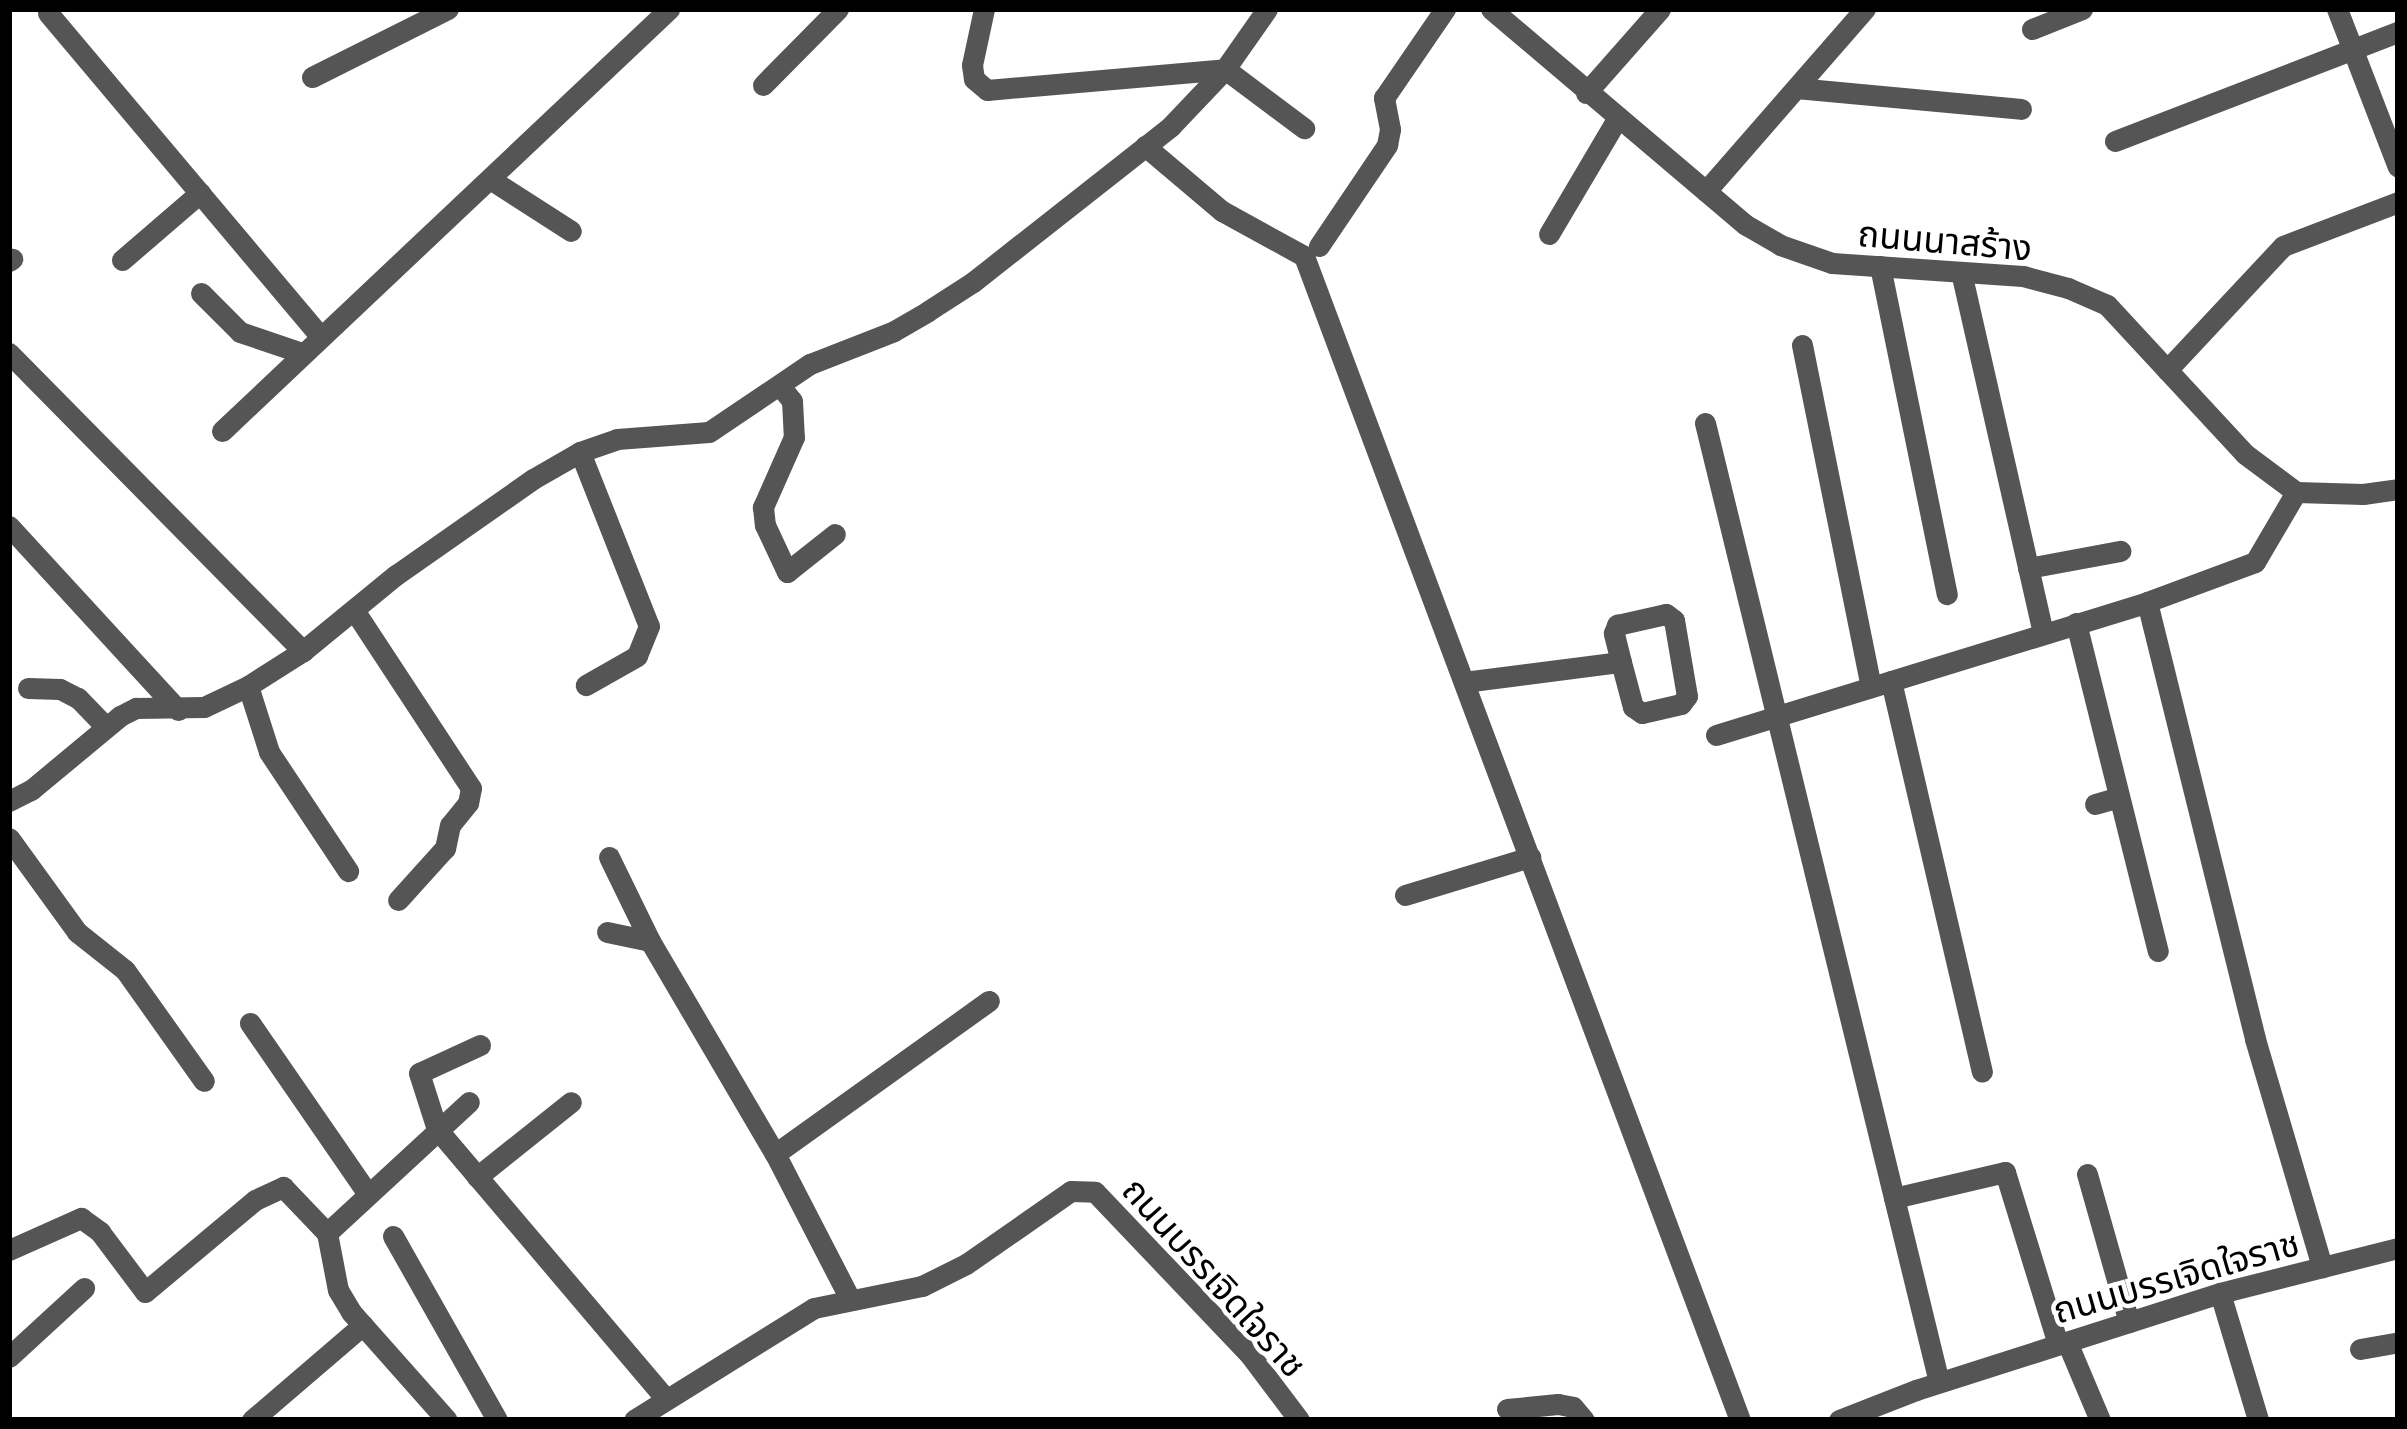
<!DOCTYPE html>
<html>
<head>
<meta charset="utf-8">
<style>
	body { margin:0 }
	#map { position:relative; width:2407px; height:1429px; overflow:hidden; background:#fff; font-family:"Open Sans","Noto Sans Thai",sans-serif }
	div>[style] { position:absolute }
	[style*='--x'] { left:calc(var(--x)*1px); top:calc(var(--y)*1px); width:calc(var(--w)*1px); rotate:calc(var(--a)*1deg) }
	.minor>* { height:21px; margin:-10.5px; padding:0 10.5px; transform-origin:10.5px; border-radius:10.5px; background:#555 }
	span { translate:-50% -50%; white-space:nowrap; text-align:center; line-height:1.15; -webkit-text-stroke:9px #fff; paint-order:stroke }
	.street-label { font-size:36px; color:#000 }
	.frame { position:absolute; inset:0; border:12px solid #000; pointer-events:none }
</style>
</head>
<body>
<div id="map">
	<div class="minor">
		<div style="--x:984;--y:9;--w:57;--a:102.1"></div>
		<div style="--x:972;--y:65;--w:14;--a:82"></div>
		<div style="--x:974;--y:79;--w:17;--a:40"></div>
		<div style="--x:987;--y:90;--w:239;--a:-5"></div>
		<div style="--x:1225;--y:69;--w:99;--a:36.8"></div>
		<div style="--x:1491;--y:9;--w:334;--a:40.3"></div>
		<div style="--x:1746;--y:225;--w:39;--a:30"></div>
		<div style="--x:1780;--y:245;--w:55;--a:19.1"></div>
		<div style="--x:1832;--y:263;--w:191;--a:3.9"></div>
		<div style="--x:2023;--y:276;--w:47;--a:14.9"></div>
		<div style="--x:2068;--y:288;--w:43;--a:23.6"></div>
		<div style="--x:2107;--y:305;--w:203;--a:47.2"></div>
		<div style="--x:2245;--y:454;--w:64;--a:36.7"></div>
		<div style="--x:2296;--y:492;--w:67;--a:1.7"></div>
		<div style="--x:2363;--y:494;--w:35;--a:-8"></div>
		<div style="--x:2337;--y:9;--w:169;--a:68.9"></div>
		<div style="--x:48;--y:13;--w:422;--a:49.9"></div>
		<div style="--x:2032;--y:29;--w:54;--a:-21.8"></div>
		<div style="--x:312;--y:77;--w:152;--a:-26.6"></div>
		<div style="--x:763;--y:85;--w:107;--a:-45.4"></div>
		<div style="--x:1796;--y:88;--w:226;--a:5.3"></div>
		<div style="--x:1586;--y:93;--w:112;--a:-48.6"></div>
		<div style="--x:2115;--y:141;--w:303;--a:-21.1"></div>
		<div style="--x:1145;--y:146;--w:101;--a:40.2"></div>
		<div style="--x:1222;--y:211;--w:94;--a:28.8"></div>
		<div style="--x:1304;--y:256;--w:1243;--a:69.47"></div>
		<div style="--x:490;--y:179;--w:96;--a:32.7"></div>
		<div style="--x:1706;--y:191;--w:242;--a:-48.9"></div>
		<div style="--x:1549;--y:234;--w:134;--a:-59.4"></div>
		<div style="--x:1319;--y:246;--w:122;--a:-56"></div>
		<div style="--x:1387;--y:145;--w:16;--a:-79"></div>
		<div style="--x:1390;--y:129;--w:32;--a:-101"></div>
		<div style="--x:1384;--y:98;--w:108;--a:-55.6"></div>
		<div style="--x:122;--y:260;--w:103;--a:-40.7"></div>
		<div style="--x:9;--y:261;--w:4;--a:-34"></div>
		<div style="--x:1880;--y:266;--w:335;--a:78.5"></div>
		<div style="--x:1961;--y:272;--w:370;--a:77.2"></div>
		<div style="--x:201;--y:293;--w:55;--a:45"></div>
		<div style="--x:240;--y:332;--w:65;--a:18.7"></div>
		<div style="--x:1802;--y:345;--w:349;--a:78.6"></div>
		<div style="--x:9;--y:353;--w:419;--a:45.4"></div>
		<div style="--x:2167;--y:370;--w:170;--a:-46.9"></div>
		<div style="--x:2283;--y:246;--w:123;--a:-20.9"></div>
		<div style="--x:780;--y:386;--w:19;--a:51"></div>
		<div style="--x:792;--y:401;--w:36;--a:87"></div>
		<div style="--x:794;--y:437;--w:77;--a:113.9"></div>
		<div style="--x:763;--y:507;--w:18;--a:84"></div>
		<div style="--x:765;--y:525;--w:52;--a:64.9"></div>
		<div style="--x:787;--y:572;--w:61;--a:-38.4"></div>
		<div style="--x:1705;--y:423;--w:987;--a:76.29"></div>
		<div style="--x:222;--y:431;--w:615;--a:-43.35"></div>
		<div style="--x:580;--y:452;--w:187;--a:68.4"></div>
		<div style="--x:649;--y:626;--w:32;--a:112"></div>
		<div style="--x:637;--y:656;--w:59;--a:150.4"></div>
		<div style="--x:9;--y:526;--w:250;--a:47.4"></div>
		<div style="--x:2028;--y:568;--w:94;--a:-10.5"></div>
		<div style="--x:2147;--y:602;--w:450;--a:76.1"></div>
		<div style="--x:2255;--y:1039;--w:238;--a:73.6"></div>
		<div style="--x:354;--y:610;--w:213;--a:56.7"></div>
		<div style="--x:471;--y:788;--w:15;--a:101"></div>
		<div style="--x:468;--y:803;--w:28;--a:129"></div>
		<div style="--x:450;--y:825;--w:24;--a:102"></div>
		<div style="--x:445;--y:848;--w:70;--a:132.1"></div>
		<div style="--x:2076;--y:623;--w:338;--a:76"></div>
		<div style="--x:1891;--y:681;--w:401;--a:76.9"></div>
		<div style="--x:1464;--y:682;--w:158;--a:-7.3"></div>
		<div style="--x:1621;--y:662;--w:30;--a:-104"></div>
		<div style="--x:1614;--y:633;--w:9;--a:-69"></div>
		<div style="--x:1617;--y:625;--w:50;--a:-12.7"></div>
		<div style="--x:1666;--y:614;--w:10;--a:37"></div>
		<div style="--x:1674;--y:620;--w:77;--a:80.3"></div>
		<div style="--x:1687;--y:696;--w:10;--a:127"></div>
		<div style="--x:1681;--y:704;--w:40;--a:167"></div>
		<div style="--x:1642;--y:713;--w:11;--a:-146"></div>
		<div style="--x:1633;--y:707;--w:47;--a:-104.9"></div>
		<div style="--x:248;--y:686;--w:69;--a:72.3"></div>
		<div style="--x:269;--y:752;--w:143;--a:56.4"></div>
		<div style="--x:28;--y:688;--w:32;--a:2"></div>
		<div style="--x:60;--y:689;--w:20;--a:27"></div>
		<div style="--x:78;--y:698;--w:40;--a:46"></div>
		<div style="--x:1716;--y:735;--w:451;--a:-17.1"></div>
		<div style="--x:2147;--y:602;--w:115;--a:-20.3"></div>
		<div style="--x:2255;--y:562;--w:81;--a:-59.6"></div>
		<div style="--x:9;--y:801;--w:25;--a:-27"></div>
		<div style="--x:31;--y:790;--w:116;--a:-39.7"></div>
		<div style="--x:120;--y:716;--w:18;--a:-27"></div>
		<div style="--x:136;--y:708;--w:68;--a:-0.8"></div>
		<div style="--x:204;--y:707;--w:49;--a:-25.5"></div>
		<div style="--x:248;--y:686;--w:65;--a:-32.5"></div>
		<div style="--x:303;--y:651;--w:120;--a:-39.3"></div>
		<div style="--x:396;--y:575;--w:167;--a:-35"></div>
		<div style="--x:533;--y:479;--w:54;--a:-29.9"></div>
		<div style="--x:580;--y:452;--w:39;--a:-19"></div>
		<div style="--x:617;--y:439;--w:92;--a:-4.4"></div>
		<div style="--x:709;--y:432;--w:122;--a:-34"></div>
		<div style="--x:810;--y:364;--w:90;--a:-21.4"></div>
		<div style="--x:894;--y:331;--w:39;--a:-30"></div>
		<div style="--x:928;--y:311;--w:54;--a:-32.8"></div>
		<div style="--x:973;--y:282;--w:252;--a:-38.2"></div>
		<div style="--x:1171;--y:126;--w:79;--a:-46.5"></div>
		<div style="--x:1225;--y:69;--w:73;--a:-55"></div>
		<div style="--x:2095;--y:804;--w:25;--a:-16"></div>
		<div style="--x:9;--y:838;--w:116;--a:54.1"></div>
		<div style="--x:77;--y:932;--w:61;--a:38.4"></div>
		<div style="--x:125;--y:970;--w:136;--a:54.6"></div>
		<div style="--x:609;--y:857;--w:93;--a:64"></div>
		<div style="--x:650;--y:941;--w:247;--a:59.6"></div>
		<div style="--x:1405;--y:895;--w:131;--a:-16.9"></div>
		<div style="--x:607;--y:932;--w:44;--a:11.8"></div>
		<div style="--x:250;--y:1023;--w:208;--a:55.4"></div>
		<div style="--x:480;--y:1045;--w:67;--a:155.3"></div>
		<div style="--x:419;--y:1073;--w:59;--a:72.2"></div>
		<div style="--x:437;--y:1129;--w:354;--a:49.7"></div>
		<div style="--x:2087;--y:1174;--w:154;--a:74.2"></div>
		<div style="--x:477;--y:1177;--w:120;--a:-38.6"></div>
		<div style="--x:1894;--y:1198;--w:114;--a:-13.2"></div>
		<div style="--x:2005;--y:1172;--w:180;--a:72.9"></div>
		<div style="--x:327;--y:1233;--w:193;--a:-42.7"></div>
		<div style="--x:393;--y:1236;--w:211;--a:60.5"></div>
		<div style="--x:9;--y:1250;--w:79;--a:-24"></div>
		<div style="--x:81;--y:1218;--w:24;--a:36"></div>
		<div style="--x:100;--y:1232;--w:75;--a:53.1"></div>
		<div style="--x:145;--y:1292;--w:143;--a:-39.9"></div>
		<div style="--x:255;--y:1200;--w:31;--a:-25"></div>
		<div style="--x:283;--y:1187;--w:64;--a:46.3"></div>
		<div style="--x:327;--y:1233;--w:58;--a:79.1"></div>
		<div style="--x:338;--y:1290;--w:26;--a:59"></div>
		<div style="--x:351;--y:1312;--w:144;--a:48.4"></div>
		<div style="--x:2220;--y:1293;--w:133;--a:73.3"></div>
		<div style="--x:850;--y:1299;--w:163;--a:-117.3"></div>
		<div style="--x:775;--y:1154;--w:263;--a:-35.6"></div>
		<div style="--x:2067;--y:1342;--w:85;--a:67.1"></div>
		<div style="--x:2360;--y:1349;--w:39;--a:-10"></div>
		<div style="--x:9;--y:1357;--w:102;--a:-42.6"></div>
		<div style="--x:1507;--y:1409;--w:51;--a:-5.6"></div>
		<div style="--x:1558;--y:1404;--w:15;--a:11"></div>
		<div style="--x:1573;--y:1407;--w:17;--a:50"></div>
		<div style="--x:252;--y:1420;--w:146;--a:-40.6"></div>
		<div style="--x:634;--y:1420;--w:212;--a:-31.9"></div>
		<div style="--x:814;--y:1308;--w:110;--a:-11.5"></div>
		<div style="--x:922;--y:1286;--w:49;--a:-26.6"></div>
		<div style="--x:966;--y:1264;--w:128;--a:-34.8"></div>
		<div style="--x:1071;--y:1191;--w:24;--a:2"></div>
		<div style="--x:1095;--y:1192;--w:225;--a:46.4"></div>
		<div style="--x:1250;--y:1355;--w:81;--a:53"></div>
		<div style="--x:1839;--y:1420;--w:83;--a:-21.3"></div>
		<div style="--x:1916;--y:1390;--w:319;--a:-17.7"></div>
		<div style="--x:2220;--y:1293;--w:184;--a:-14.2"></div>
	</div>
	<div class="street-label">
		<span style="left:1945px;top:240px;rotate:5deg">ถนนนาสร้าง</span>
		<span style="left:2176px;top:1276px;rotate:-16deg">ถนนบรรเจิดใจราช</span>
		<span style="left:1215px;top:1277px;rotate:48deg">ถนนบรรเจิดใจราช</span>
	</div>
	<div class="frame"></div>
</div>
</body>
</html>
